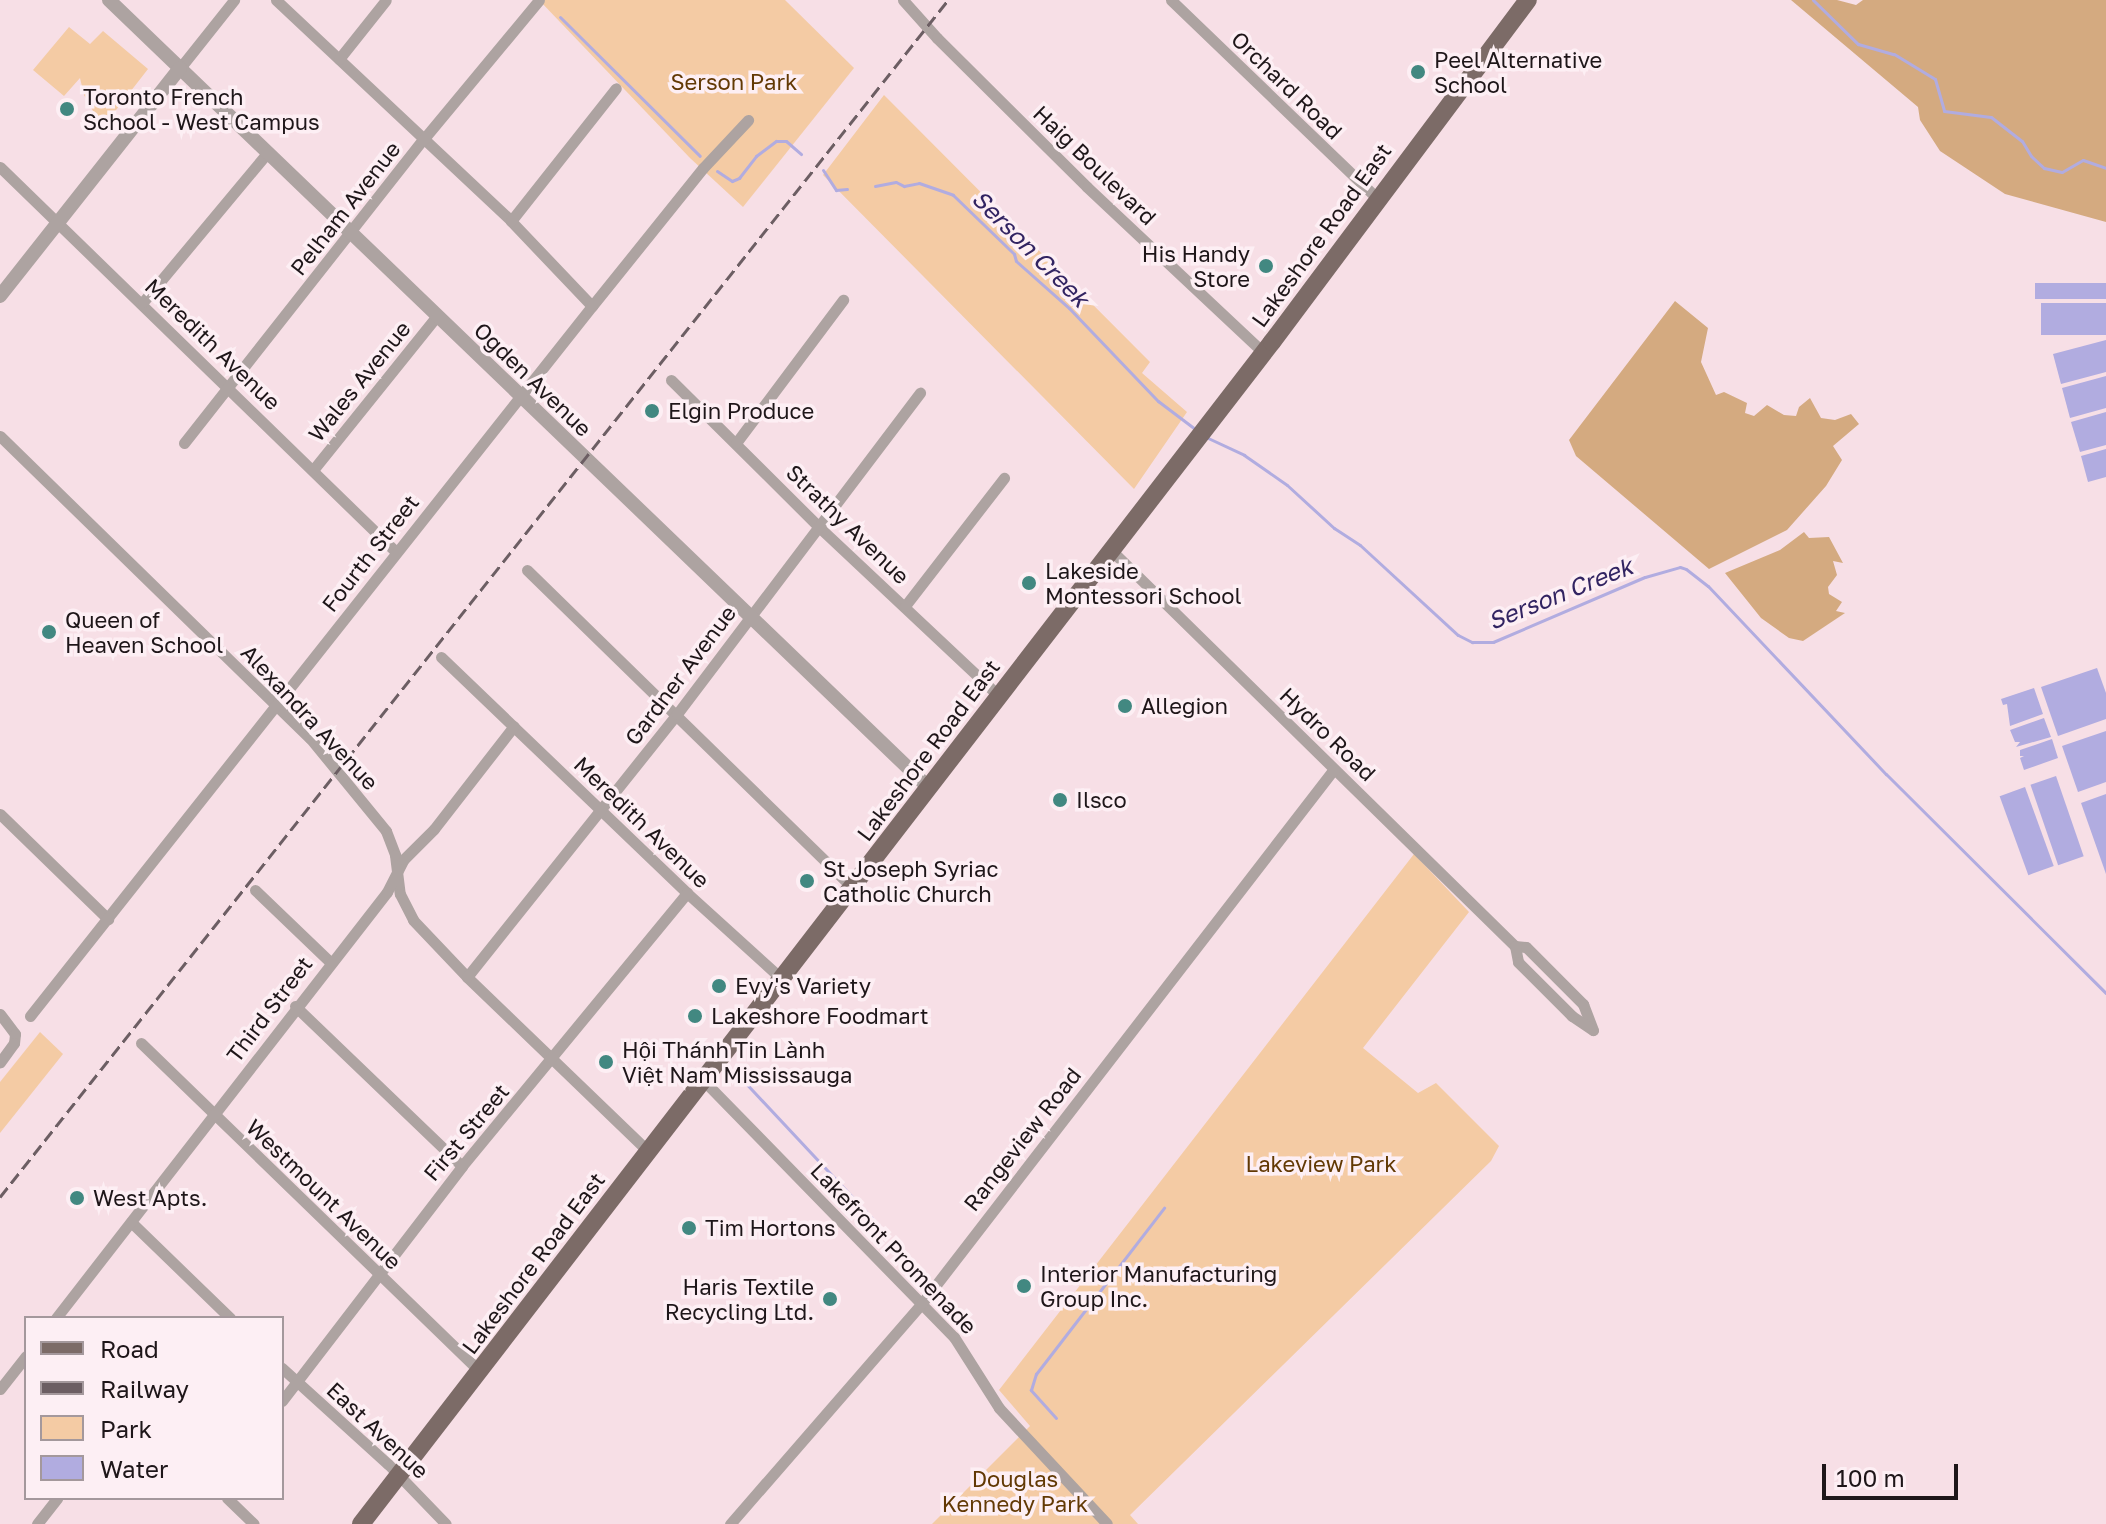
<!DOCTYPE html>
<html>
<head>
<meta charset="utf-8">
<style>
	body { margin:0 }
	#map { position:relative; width:2106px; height:1524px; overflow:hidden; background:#f7dfe6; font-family:"Golos Text",sans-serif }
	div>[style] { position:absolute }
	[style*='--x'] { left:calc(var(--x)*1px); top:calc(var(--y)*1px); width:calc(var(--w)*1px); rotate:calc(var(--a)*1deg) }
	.green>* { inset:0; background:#f4cba4 }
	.forest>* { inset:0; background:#d4aa80 }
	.water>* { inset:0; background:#b1ace0; transform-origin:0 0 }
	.stream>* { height:3px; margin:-1.5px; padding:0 1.5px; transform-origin:1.5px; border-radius:1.5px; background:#b1ace0 }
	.minor>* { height:11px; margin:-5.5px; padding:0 5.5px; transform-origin:5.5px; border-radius:5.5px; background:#ada3a1 }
	.tertiary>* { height:14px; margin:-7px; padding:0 7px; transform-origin:7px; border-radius:7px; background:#ada3a1 }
	.primary>* { height:18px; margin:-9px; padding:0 9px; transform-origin:9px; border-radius:9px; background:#7c6b67 }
	.rail>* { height:3px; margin-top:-1.5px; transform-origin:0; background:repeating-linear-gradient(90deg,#6c5e63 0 12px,transparent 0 18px) }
	.dots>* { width:22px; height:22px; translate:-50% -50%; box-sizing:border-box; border:4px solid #fdeff4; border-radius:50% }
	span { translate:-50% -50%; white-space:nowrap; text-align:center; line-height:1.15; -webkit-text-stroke:7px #fdeff4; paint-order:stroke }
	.poi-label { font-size:22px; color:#1e1619 }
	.left { translate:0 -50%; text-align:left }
	.right { translate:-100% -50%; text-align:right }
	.park-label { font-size:22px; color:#623904 }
	.street-label { font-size:22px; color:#1e1619 }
	.water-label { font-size:24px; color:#322462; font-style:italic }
	.legend { position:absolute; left:24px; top:1316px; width:260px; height:184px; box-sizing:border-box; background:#fdeff4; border:2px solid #a4989c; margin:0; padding:10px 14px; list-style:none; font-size:24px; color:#1e1619 }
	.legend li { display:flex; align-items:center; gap:16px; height:40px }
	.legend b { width:40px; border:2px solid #a4989c }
	.scale { position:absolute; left:1822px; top:1464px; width:136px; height:36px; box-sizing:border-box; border:4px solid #1e1619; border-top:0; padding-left:10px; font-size:24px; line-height:28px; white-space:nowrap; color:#1e1619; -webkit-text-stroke:6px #fdeff4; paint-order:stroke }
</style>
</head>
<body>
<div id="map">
	<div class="green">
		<div style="clip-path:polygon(539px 0,785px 0,854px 68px,743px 207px,690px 158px)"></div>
		<div style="clip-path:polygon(69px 27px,90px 44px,103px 31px,148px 69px,106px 123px,93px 111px,84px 95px,80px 78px,64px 96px,33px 70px)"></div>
		<div style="clip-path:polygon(884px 95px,1150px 362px,1142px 373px,1187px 412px,1134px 489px,823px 175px)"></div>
		<div style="clip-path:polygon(1414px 854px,1469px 912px,1363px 1048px,1418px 1093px,1436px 1083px,1499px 1146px,1491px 1161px,1130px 1515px,1138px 1524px,932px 1524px,1030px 1426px,999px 1390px)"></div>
		<div style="clip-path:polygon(40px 1032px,63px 1054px,0 1133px,0 1082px)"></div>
	</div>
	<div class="forest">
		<div style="clip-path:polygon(1791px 0,1837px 0,1856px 5px,1863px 0,2106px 0,2106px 222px,2005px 194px,1940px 151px,1920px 120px,1918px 107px)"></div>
		<div style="clip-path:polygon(1675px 301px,1708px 328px,1701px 362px,1716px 395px,1724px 392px,1747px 403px,1745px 413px,1754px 416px,1767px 405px,1784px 415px,1796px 416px,1799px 407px,1810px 398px,1821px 418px,1835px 420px,1851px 414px,1859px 424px,1833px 446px,1842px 460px,1826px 486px,1787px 530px,1709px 569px,1576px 456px,1569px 440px)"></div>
		<div style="clip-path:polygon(1804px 532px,1809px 538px,1829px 537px,1843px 563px,1833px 561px,1837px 575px,1828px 587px,1829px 594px,1842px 602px,1836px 611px,1845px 613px,1803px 641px,1789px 638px,1761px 618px,1725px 573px,1780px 550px)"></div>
	</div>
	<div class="water">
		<div style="left:2106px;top:283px;width:16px;height:71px;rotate:90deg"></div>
		<div style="left:2106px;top:303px;width:32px;height:65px;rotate:90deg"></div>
		<div style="clip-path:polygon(2106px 340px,2106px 372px,2061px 384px,2053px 354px)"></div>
		<div style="clip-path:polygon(2106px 376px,2106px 408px,2070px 418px,2062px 388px)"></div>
		<div style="clip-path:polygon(2106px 412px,2106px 445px,2080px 452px,2071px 422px)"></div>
		<div style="clip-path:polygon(2106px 449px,2106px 477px,2088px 482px,2081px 456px)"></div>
		<div style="clip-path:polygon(2097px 668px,2106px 693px,2106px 719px,2058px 736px,2041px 687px)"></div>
		<div style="clip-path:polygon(2034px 688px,2043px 714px,2010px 726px,2007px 704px,2003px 705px,2001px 699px)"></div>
		<div style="clip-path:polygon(2044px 718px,2051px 737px,2016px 747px,2020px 742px,2015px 742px,2010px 730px)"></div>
		<div style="clip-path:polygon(2106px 731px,2106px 782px,2078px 792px,2062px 746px)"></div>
		<div style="clip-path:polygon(2052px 739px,2058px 758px,2024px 770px,2020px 758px,2024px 756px,2020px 756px,2020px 750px)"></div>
		<div style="left:2056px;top:776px;width:85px;height:27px;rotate:71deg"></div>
		<div style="left:2025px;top:787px;width:84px;height:27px;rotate:70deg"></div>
		<div style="clip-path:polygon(2106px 794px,2106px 874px,2081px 803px)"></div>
	</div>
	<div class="stream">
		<div style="--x:1813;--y:0;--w:63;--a:44.4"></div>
		<div style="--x:1858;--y:44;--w:37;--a:16"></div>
		<div style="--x:1894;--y:54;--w:48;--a:31.4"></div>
		<div style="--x:1935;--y:79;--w:33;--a:74"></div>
		<div style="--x:1944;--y:111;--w:47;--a:7.3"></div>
		<div style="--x:1991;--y:117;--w:39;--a:38"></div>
		<div style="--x:2022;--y:141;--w:17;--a:59"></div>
		<div style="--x:2031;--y:156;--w:18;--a:43"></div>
		<div style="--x:2044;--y:168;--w:18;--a:13"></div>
		<div style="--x:2062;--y:172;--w:24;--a:-30"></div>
		<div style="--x:2083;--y:160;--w:24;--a:19"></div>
		<div style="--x:560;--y:17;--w:197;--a:44.8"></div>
		<div style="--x:823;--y:170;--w:24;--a:57"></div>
		<div style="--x:836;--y:190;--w:11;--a:-5"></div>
		<div style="--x:717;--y:171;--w:18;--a:34"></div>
		<div style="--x:732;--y:181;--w:8;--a:-23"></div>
		<div style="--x:739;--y:178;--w:28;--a:-52"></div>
		<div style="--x:756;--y:156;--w:25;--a:-37"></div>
		<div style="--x:776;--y:141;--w:10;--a:0"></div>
		<div style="--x:786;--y:141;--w:20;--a:41"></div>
		<div style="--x:875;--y:186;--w:21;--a:-11"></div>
		<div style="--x:896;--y:182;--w:9;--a:27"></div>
		<div style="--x:904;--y:186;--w:15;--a:-11"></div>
		<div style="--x:919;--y:183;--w:36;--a:19"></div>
		<div style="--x:953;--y:195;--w:85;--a:44"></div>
		<div style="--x:1014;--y:254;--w:7;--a:74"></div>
		<div style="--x:1016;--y:261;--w:71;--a:41.6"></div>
		<div style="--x:1069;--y:308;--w:129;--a:46.3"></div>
		<div style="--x:1158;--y:401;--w:46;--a:37.1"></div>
		<div style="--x:1208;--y:438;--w:40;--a:25"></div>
		<div style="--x:1244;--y:455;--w:52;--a:34.9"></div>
		<div style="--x:1287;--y:485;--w:64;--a:42.5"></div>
		<div style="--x:1334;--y:528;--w:31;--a:33"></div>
		<div style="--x:1360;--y:545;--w:133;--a:42.6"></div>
		<div style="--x:1458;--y:635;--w:16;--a:27"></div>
		<div style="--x:1472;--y:642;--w:21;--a:0"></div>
		<div style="--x:1493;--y:642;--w:165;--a:-23.2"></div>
		<div style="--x:1645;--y:577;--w:36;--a:-16"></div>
		<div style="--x:1680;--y:567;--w:6;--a:18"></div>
		<div style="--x:1686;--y:569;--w:28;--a:38"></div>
		<div style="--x:1708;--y:586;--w:259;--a:46.6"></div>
		<div style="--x:1886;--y:774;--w:310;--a:44.9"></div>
		<div style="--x:739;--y:1076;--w:216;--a:46.9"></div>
		<div style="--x:1056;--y:1418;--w:38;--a:-132"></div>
		<div style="--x:1031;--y:1390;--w:17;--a:-73"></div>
		<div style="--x:1036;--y:1374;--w:210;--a:-52.4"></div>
	</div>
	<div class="minor">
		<div style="--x:276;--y:0;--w:323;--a:43.2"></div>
		<div style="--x:511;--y:221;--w:117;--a:46.4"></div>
		<div style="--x:903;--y:0;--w:51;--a:48.2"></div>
		<div style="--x:937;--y:38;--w:211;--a:44.8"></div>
		<div style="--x:1087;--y:187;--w:243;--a:43.2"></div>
		<div style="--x:1171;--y:0;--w:286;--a:43.9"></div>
		<div style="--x:339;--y:59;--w:75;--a:-51.5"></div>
		<div style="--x:180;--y:68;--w:87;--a:-51.5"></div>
		<div style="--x:0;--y:167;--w:552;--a:44.19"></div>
		<div style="--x:511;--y:221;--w:169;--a:-51.7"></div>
		<div style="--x:143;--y:302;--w:195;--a:-50.2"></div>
		<div style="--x:671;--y:380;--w:210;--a:44.8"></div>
		<div style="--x:820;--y:528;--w:245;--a:43.2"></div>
		<div style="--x:0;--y:436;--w:433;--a:44.3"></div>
		<div style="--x:310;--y:738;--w:120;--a:50.7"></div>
		<div style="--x:386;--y:831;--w:26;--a:69"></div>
		<div style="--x:395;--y:855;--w:39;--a:83"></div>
		<div style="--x:400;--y:894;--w:29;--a:63"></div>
		<div style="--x:413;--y:920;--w:79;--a:46.5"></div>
		<div style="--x:467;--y:977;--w:252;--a:43.9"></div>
		<div style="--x:184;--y:443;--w:385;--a:-51.8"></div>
		<div style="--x:422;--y:141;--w:183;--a:-50.3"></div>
		<div style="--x:736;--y:443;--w:179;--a:-53.2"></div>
		<div style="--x:313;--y:470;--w:196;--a:-51.2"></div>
		<div style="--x:1112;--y:551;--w:564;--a:44.43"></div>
		<div style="--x:527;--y:570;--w:455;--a:44.3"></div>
		<div style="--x:905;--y:606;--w:162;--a:-52.3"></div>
		<div style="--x:441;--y:657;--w:341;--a:43.8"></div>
		<div style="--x:687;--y:893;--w:130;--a:42.2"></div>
		<div style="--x:0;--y:814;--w:151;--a:44.2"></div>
		<div style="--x:255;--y:890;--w:104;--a:43.8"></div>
		<div style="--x:1515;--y:946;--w:11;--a:5"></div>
		<div style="--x:1526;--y:947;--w:81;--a:45"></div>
		<div style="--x:1583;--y:1004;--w:28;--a:69"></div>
		<div style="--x:1515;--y:946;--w:16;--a:79"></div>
		<div style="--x:1518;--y:962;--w:76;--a:45"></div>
		<div style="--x:1572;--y:1016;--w:25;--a:34"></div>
		<div style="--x:467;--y:977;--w:337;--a:-51.4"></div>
		<div style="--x:677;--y:714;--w:403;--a:-52.9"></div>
		<div style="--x:295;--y:1006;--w:231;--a:43.8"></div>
		<div style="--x:0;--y:1014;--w:25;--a:53"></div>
		<div style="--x:15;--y:1034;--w:9;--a:96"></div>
		<div style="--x:14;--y:1043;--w:24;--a:126"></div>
		<div style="--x:30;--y:1016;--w:906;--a:-51.64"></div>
		<div style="--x:592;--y:306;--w:177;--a:-51.2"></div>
		<div style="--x:703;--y:168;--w:66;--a:-46.8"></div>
		<div style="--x:141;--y:1043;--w:472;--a:44.1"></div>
		<div style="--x:704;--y:1081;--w:358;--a:45.7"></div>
		<div style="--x:954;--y:1337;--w:84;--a:57.6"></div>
		<div style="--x:999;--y:1408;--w:158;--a:47"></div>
		<div style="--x:131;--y:1222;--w:138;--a:44.1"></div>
		<div style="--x:56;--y:1318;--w:539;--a:-52.15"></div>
		<div style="--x:387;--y:892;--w:37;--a:-63"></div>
		<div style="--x:404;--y:859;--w:42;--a:-45"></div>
		<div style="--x:434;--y:829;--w:130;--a:-52.2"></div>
		<div style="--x:282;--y:1368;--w:143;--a:42.2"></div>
		<div style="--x:388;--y:1464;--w:83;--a:46"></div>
		<div style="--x:0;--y:1389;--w:42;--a:-51.8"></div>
		<div style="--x:282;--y:1401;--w:296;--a:-52.5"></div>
		<div style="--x:462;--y:1166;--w:354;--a:-50.5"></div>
		<div style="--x:227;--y:1498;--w:37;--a:44"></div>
		<div style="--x:37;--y:1524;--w:33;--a:-52"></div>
		<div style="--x:730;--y:1524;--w:293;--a:-49"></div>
		<div style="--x:922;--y:1303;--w:674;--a:-52.35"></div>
	</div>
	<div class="tertiary">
		<div style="--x:109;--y:0;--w:1137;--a:43.86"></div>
		<div style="--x:0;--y:296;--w:290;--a:-51.7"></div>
	</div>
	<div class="primary">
		<div style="--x:361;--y:1524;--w:1492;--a:-52.38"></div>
		<div style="--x:1272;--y:342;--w:427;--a:-53.2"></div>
	</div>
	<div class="rail">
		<div style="--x:0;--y:1197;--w:1527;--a:-51.62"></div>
	</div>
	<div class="dots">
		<div style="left:1418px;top:72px;background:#428881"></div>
		<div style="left:67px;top:109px;background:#428881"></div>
		<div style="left:1266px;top:266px;background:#428881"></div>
		<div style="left:652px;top:411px;background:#428881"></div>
		<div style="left:1029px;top:583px;background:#428881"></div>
		<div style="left:49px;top:632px;background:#428881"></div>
		<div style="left:1125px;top:706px;background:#428881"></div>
		<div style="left:1060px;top:800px;background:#428881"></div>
		<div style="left:807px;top:881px;background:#428881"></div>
		<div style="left:719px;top:986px;background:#428881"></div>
		<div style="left:695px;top:1016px;background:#428881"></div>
		<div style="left:606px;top:1062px;background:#428881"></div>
		<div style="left:77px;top:1198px;background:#428881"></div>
		<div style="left:689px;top:1228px;background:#428881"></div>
		<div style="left:1024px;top:1286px;background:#428881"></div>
		<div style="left:830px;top:1299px;background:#428881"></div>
	</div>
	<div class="poi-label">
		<span class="left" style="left:1434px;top:72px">Peel Alternative<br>School</span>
		<span class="left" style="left:83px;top:109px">Toronto French<br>School - West Campus</span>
		<span class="right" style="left:1250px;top:266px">His Handy<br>Store</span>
		<span class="left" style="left:668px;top:411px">Elgin Produce</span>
		<span class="left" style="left:1045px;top:583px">Lakeside<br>Montessori School</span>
		<span class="left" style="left:65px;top:632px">Queen of<br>Heaven School</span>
		<span class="left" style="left:1141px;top:706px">Allegion</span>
		<span class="left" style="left:1076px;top:800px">Ilsco</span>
		<span class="left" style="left:823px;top:881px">St Joseph Syriac<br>Catholic Church</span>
		<span class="left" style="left:735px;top:986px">Evy's Variety</span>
		<span class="left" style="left:711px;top:1016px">Lakeshore Foodmart</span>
		<span class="left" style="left:622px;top:1062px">Hội Thánh Tin Lành<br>Việt Nam Mississauga</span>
		<span class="left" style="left:93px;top:1198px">West Apts.</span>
		<span class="left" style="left:705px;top:1228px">Tim Hortons</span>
		<span class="left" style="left:1040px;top:1286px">Interior Manufacturing<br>Group Inc.</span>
		<span class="right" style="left:814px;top:1299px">Haris Textile<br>Recycling Ltd.</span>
	</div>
	<div class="park-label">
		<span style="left:734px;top:82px">Serson Park</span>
		<span style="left:1321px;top:1164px">Lakeview Park</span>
		<span style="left:1015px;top:1491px">Douglas<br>Kennedy Park</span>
	</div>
	<div class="street-label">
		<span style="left:1287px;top:85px;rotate:44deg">Orchard Road</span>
		<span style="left:1095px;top:165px;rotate:44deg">Haig Boulevard</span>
		<span style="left:345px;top:208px;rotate:-52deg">Pelham Avenue</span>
		<span style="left:1321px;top:235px;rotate:-54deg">Lakeshore Road East</span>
		<span style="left:213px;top:344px;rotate:44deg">Meredith Avenue</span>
		<span style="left:533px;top:379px;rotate:44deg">Ogden Avenue</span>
		<span style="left:359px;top:381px;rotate:-51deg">Wales Avenue</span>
		<span style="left:848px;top:524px;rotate:44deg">Strathy Avenue</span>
		<span style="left:370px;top:553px;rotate:-52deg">Fourth Street</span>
		<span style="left:680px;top:675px;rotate:-53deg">Gardner Avenue</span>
		<span style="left:310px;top:717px;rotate:47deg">Alexandra Avenue</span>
		<span style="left:1328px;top:734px;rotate:44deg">Hydro Road</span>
		<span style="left:928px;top:750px;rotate:-53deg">Lakeshore Road East</span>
		<span style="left:642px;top:822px;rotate:44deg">Meredith Avenue</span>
		<span style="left:269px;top:1009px;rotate:-53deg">Third Street</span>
		<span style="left:466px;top:1132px;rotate:-50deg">First Street</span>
		<span style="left:1022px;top:1139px;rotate:-52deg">Rangeview Road</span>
		<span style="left:324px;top:1194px;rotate:44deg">Westmount Avenue</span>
		<span style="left:894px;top:1248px;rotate:46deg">Lakefront Promenade</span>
		<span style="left:533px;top:1263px;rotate:-53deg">Lakeshore Road East</span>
		<span style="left:378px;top:1430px;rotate:43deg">East Avenue</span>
	</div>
	<div class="water-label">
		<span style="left:1031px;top:248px;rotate:45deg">Serson Creek</span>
		<span style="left:1560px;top:593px;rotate:-22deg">Serson Creek</span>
	</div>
	<ul class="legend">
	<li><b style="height:10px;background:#7c6b67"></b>Road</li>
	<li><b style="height:10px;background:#6c5e63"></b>Railway</li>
	<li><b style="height:22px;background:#f4cba4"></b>Park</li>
	<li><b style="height:22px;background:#b1ace0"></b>Water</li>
	</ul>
	<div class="scale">100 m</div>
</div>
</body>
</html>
